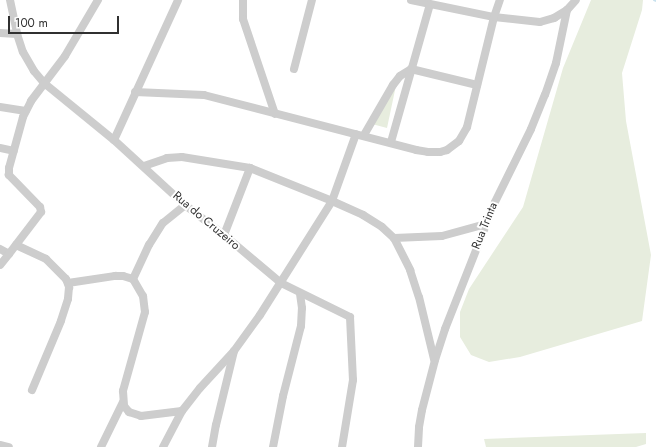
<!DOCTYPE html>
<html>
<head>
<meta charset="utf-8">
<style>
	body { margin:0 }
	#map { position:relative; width:656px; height:447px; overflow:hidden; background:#fff; font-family:Jost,sans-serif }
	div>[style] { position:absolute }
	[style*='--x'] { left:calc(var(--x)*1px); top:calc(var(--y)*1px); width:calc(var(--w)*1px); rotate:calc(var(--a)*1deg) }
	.green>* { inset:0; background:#e7edde }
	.stream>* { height:2px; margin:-1px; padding:0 1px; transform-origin:1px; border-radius:1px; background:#c9e2ee }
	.minor>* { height:8px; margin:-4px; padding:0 4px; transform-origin:4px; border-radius:4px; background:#cdcdcd }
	span { translate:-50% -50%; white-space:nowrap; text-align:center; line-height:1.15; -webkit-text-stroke:4px #fff; paint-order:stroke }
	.street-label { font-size:12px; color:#303030 }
	.scale { position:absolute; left:8px; top:16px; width:111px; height:18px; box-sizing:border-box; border:2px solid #303030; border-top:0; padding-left:5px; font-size:12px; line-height:14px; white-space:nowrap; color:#303030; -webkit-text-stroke:3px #fff; paint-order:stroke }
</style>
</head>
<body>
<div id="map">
	<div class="green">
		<div style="clip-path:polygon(591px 0,643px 0,642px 10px,622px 73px,626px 121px,651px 255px,642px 321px,520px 357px,489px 362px,471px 355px,460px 337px,460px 312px,469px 289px,523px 207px,563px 68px)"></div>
		<div style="clip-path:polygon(398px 76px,387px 128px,372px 124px)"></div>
		<div style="clip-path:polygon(646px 433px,646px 444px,636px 447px,486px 447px,484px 439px)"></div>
	</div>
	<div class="stream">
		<div style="--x:654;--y:0;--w:2;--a:27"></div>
	</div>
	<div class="minor">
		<div style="--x:10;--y:0;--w:35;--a:78"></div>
		<div style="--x:17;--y:34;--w:19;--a:72"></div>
		<div style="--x:23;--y:52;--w:22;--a:60"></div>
		<div style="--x:34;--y:71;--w:16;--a:50"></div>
		<div style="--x:44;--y:83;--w:90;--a:39.2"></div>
		<div style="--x:114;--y:140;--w:96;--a:42.5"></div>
		<div style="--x:185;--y:205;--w:49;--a:37.6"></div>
		<div style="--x:224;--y:235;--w:75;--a:40.1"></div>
		<div style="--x:281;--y:283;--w:77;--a:26.2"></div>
		<div style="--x:350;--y:317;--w:63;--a:87.3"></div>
		<div style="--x:353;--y:380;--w:68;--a:99.3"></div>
		<div style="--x:243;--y:0;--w:19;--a:90"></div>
		<div style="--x:243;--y:19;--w:100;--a:71.4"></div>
		<div style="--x:411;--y:0;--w:85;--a:11.6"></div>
		<div style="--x:494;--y:17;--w:46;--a:6.2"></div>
		<div style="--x:540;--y:22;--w:15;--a:-16"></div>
		<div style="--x:554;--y:18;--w:15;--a:-32"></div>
		<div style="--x:567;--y:10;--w:13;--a:-48"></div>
		<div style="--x:0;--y:33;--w:17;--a:3"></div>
		<div style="--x:294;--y:69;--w:71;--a:-75.4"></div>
		<div style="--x:135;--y:92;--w:69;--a:2.5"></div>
		<div style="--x:204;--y:95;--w:219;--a:14.5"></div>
		<div style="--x:416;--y:150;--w:12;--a:9"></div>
		<div style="--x:428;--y:152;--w:12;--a:0"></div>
		<div style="--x:440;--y:152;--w:7;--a:-16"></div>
		<div style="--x:447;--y:150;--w:15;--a:-37"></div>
		<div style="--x:459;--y:141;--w:16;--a:-60"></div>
		<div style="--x:467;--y:127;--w:113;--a:-76.2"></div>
		<div style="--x:494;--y:17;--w:18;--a:-71"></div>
		<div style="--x:0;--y:107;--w:26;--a:9"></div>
		<div style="--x:364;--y:135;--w:58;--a:-59.9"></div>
		<div style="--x:393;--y:85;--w:11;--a:-52"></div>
		<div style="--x:400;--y:76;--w:13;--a:-32"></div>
		<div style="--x:411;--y:69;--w:68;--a:13.6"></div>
		<div style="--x:114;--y:140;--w:154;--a:-65.4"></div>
		<div style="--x:391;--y:142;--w:143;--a:-74.2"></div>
		<div style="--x:0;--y:148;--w:14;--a:12"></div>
		<div style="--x:144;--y:166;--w:24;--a:-19"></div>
		<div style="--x:167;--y:158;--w:15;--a:-4"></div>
		<div style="--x:182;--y:157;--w:69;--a:9.2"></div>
		<div style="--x:250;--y:168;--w:88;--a:21.9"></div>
		<div style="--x:332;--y:201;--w:34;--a:24"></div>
		<div style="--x:363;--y:215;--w:22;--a:32"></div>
		<div style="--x:382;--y:227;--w:16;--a:43"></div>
		<div style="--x:394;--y:238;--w:36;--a:63"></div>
		<div style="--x:410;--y:270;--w:28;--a:72"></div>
		<div style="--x:419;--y:297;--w:64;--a:76.4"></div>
		<div style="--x:224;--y:235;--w:72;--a:-68.8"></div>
		<div style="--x:394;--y:238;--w:48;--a:-2.4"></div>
		<div style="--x:442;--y:236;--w:46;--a:-15.3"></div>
		<div style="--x:16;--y:245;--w:33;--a:25"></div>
		<div style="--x:46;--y:259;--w:28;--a:45"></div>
		<div style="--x:66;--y:279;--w:9;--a:69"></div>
		<div style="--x:69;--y:287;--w:12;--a:95"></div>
		<div style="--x:68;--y:299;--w:23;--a:108"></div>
		<div style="--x:61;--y:321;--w:75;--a:112.8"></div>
		<div style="--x:0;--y:249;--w:10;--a:29"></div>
		<div style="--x:9;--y:254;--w:14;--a:129"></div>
		<div style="--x:9;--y:254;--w:53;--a:-52.7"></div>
		<div style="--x:41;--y:212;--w:5;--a:-101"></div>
		<div style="--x:40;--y:207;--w:45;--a:-134.1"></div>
		<div style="--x:9;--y:175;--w:7;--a:-90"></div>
		<div style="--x:9;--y:168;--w:53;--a:-74.6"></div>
		<div style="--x:23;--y:117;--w:18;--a:-63"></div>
		<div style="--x:31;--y:101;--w:56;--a:-52.9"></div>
		<div style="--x:65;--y:56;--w:65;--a:-59.5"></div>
		<div style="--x:133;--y:279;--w:38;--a:-65"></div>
		<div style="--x:149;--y:245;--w:26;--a:-58"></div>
		<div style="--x:163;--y:223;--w:28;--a:-39"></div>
		<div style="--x:68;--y:283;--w:48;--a:-8.5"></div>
		<div style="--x:115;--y:276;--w:8;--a:0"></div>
		<div style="--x:123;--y:276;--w:10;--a:17"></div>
		<div style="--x:133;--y:279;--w:20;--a:60"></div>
		<div style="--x:143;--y:296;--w:16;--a:83"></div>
		<div style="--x:145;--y:312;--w:82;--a:105.6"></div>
		<div style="--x:123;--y:391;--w:15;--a:86"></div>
		<div style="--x:124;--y:406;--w:8;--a:50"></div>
		<div style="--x:129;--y:412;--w:13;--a:18"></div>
		<div style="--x:141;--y:416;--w:41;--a:-7"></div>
		<div style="--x:0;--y:445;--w:9;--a:13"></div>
		<div style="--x:101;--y:447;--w:50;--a:-63.9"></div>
		<div style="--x:163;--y:447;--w:41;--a:-62.2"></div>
		<div style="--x:182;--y:411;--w:29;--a:-52"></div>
		<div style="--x:200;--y:388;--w:50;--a:-47.4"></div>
		<div style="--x:234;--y:351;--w:44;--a:-54.2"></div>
		<div style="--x:260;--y:315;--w:135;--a:-57.7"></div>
		<div style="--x:332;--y:201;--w:71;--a:-70.3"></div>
		<div style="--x:212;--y:447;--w:22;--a:-80"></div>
		<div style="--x:216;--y:425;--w:76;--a:-76.3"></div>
		<div style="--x:273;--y:447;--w:52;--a:-78.9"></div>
		<div style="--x:283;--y:396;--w:72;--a:-75.6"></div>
		<div style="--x:301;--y:326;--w:18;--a:-87"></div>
		<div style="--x:302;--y:308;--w:14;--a:-98"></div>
		<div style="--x:418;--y:447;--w:20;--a:-87"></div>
		<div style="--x:419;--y:427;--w:17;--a:-80"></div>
		<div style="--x:422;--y:410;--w:52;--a:-75.4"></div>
		<div style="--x:435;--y:360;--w:33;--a:-72"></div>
		<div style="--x:445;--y:329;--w:136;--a:-68.5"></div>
		<div style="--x:495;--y:202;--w:81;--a:-63.7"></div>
		<div style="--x:531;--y:129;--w:37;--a:-68"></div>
		<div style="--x:545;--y:95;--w:34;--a:-71"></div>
		<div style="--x:556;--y:63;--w:54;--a:-78.3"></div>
	</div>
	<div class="street-label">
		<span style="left:206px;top:221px;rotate:40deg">Rua do Cruzeiro</span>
		<span style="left:485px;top:226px;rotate:-68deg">Rua Trinta</span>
	</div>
	<div class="scale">100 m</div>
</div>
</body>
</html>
